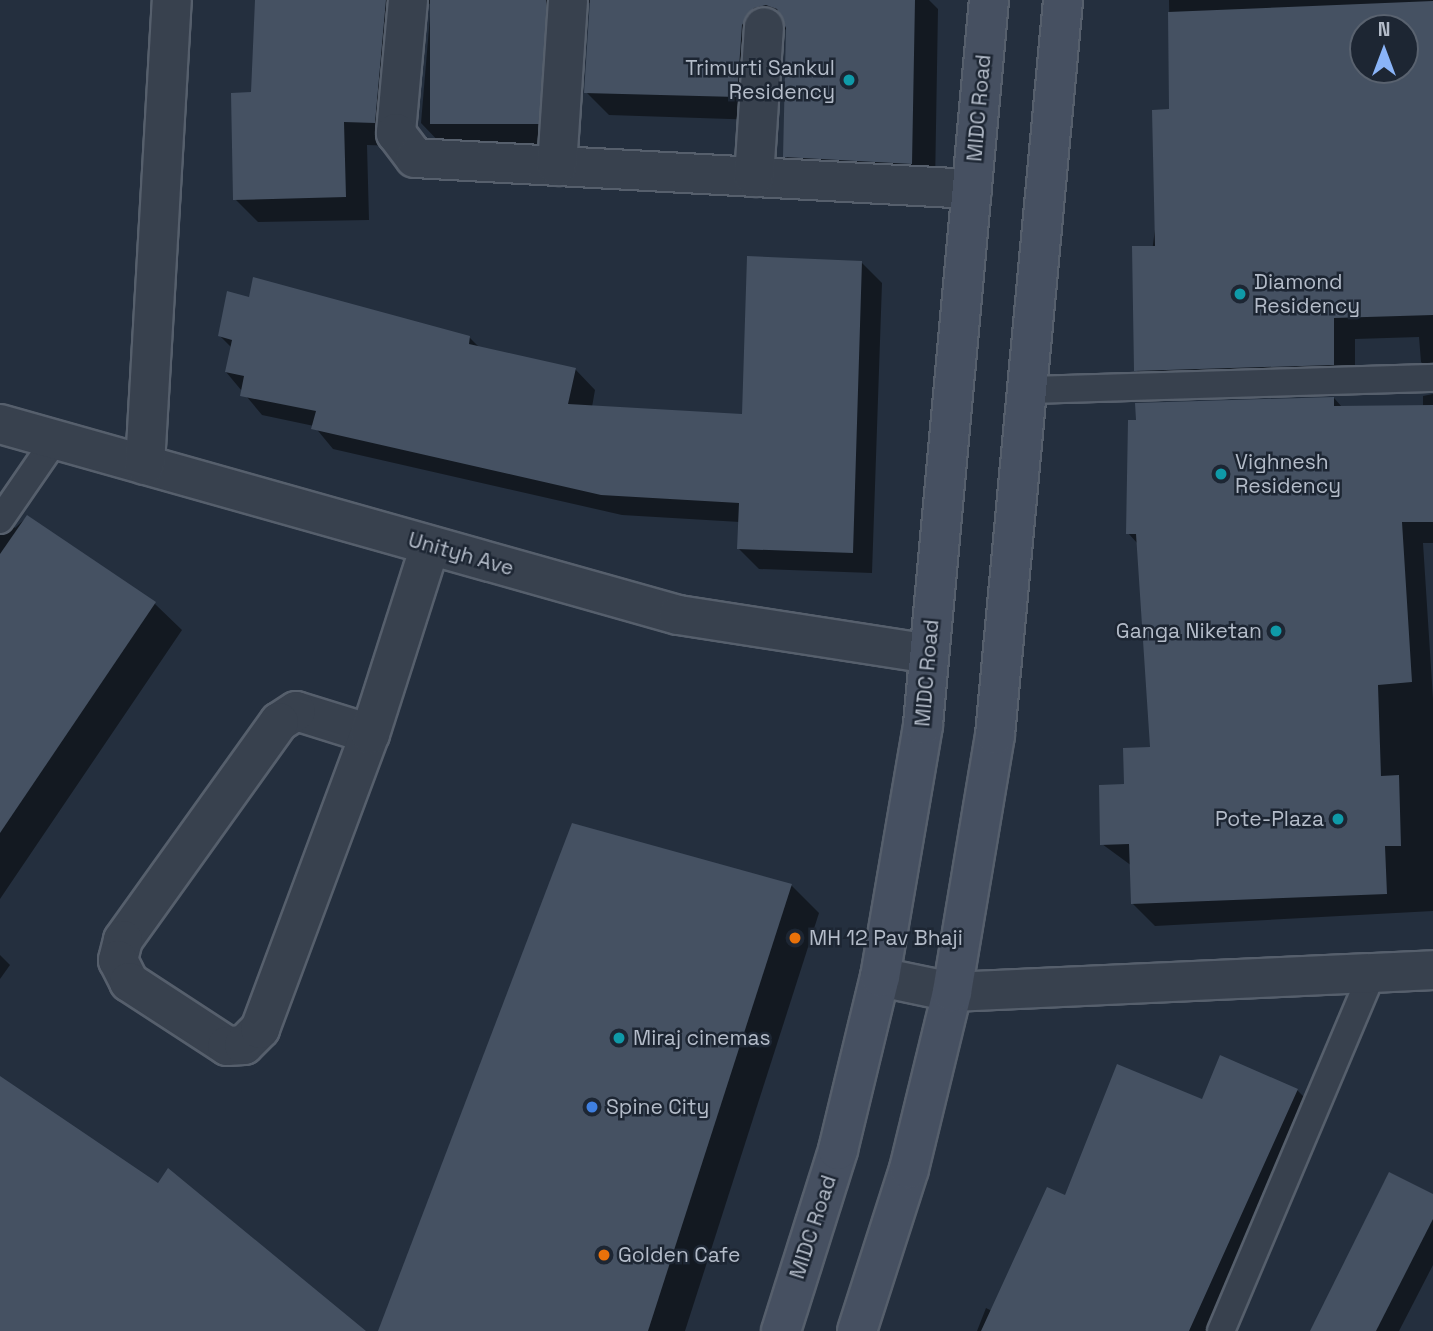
<!DOCTYPE html>
<html>
<head>
<meta charset="utf-8">
<style>
	body { margin:0 }
	#map { position:relative; width:1433px; height:1331px; overflow:hidden; background:#242f3e; font-family:"Space Grotesk",sans-serif }
	div>[style] { position:absolute }
	[style*='--x'] { left:calc(var(--x)*1px); top:calc(var(--y)*1px); width:calc(var(--w)*1px); rotate:calc(var(--a)*1deg) }
	.shadow>* { inset:0; background:#0007 }
	.building>* { inset:0; background:#455162; transform-origin:0 0 }
	.roads { filter:drop-shadow(2px 0 #565f6c) drop-shadow(-2px 0 #565f6c) drop-shadow(0 2px #565f6c) drop-shadow(0 -2px #565f6c) }
	.service>* { height:26px; margin:-13px; padding:0 13px; transform-origin:13px; border-radius:13px; background:#38414e }
	.minor>* { height:38px; margin:-19px; padding:0 19px; transform-origin:19px; border-radius:19px; background:#38414e }
	.secondary>* { height:38px; margin:-19px; padding:0 19px; transform-origin:19px; border-radius:19px; background:#465061 }
	.dots>* { width:19px; height:19px; translate:-50% -50%; box-sizing:border-box; border:4px solid #1d2633; border-radius:50% }
	span { translate:-50% -50%; white-space:nowrap; text-align:center; line-height:1.15; -webkit-text-stroke:5px #1d2633; paint-order:stroke }
	.poi-label { font-size:21px; color:#b4bcc9 }
	.right { translate:-100% -50%; text-align:right }
	.left { translate:0 -50%; text-align:left }
	.street-label { font-size:21px; color:#b4bcc9 }
	.north { position:absolute; left:1349px; top:14px; width:70px; height:70px; box-sizing:border-box; background:#1d2633; border:2px solid #59626f; border-radius:50%; rotate:0deg; font-size:19px; font-weight:700; line-height:28px; text-align:center; color:#b4bcc9 }
	.north::after { content:''; display:block; margin:auto; width:24px; height:32px; background:#8ab4f8; clip-path:polygon(50% 0,100% 100%,50% 72%,0 100%) }
</style>
</head>
<body>
<div id="map">
	<div class="shadow">
		<div style="clip-path:polygon(257px 0,929px 0,938px 9px,935px 186px,809px 179px,785px 156px,788px 29px,777px 31px,760px 120px,609px 115px,586px 92px,591px 2px,573px 11px,561px 149px,444px 147px,421px 123px,431px 4px,423px 3px,398px 146px,367px 145px,369px 220px,258px 222px,235px 199px,252px 94px)"></div>
		<div style="clip-path:polygon(evenodd,1169px 0,1433px 0,1433px 374px,1421px 362px,1419px 337px,1355px 339px,1355px 386px,1158px 392px,1136px 370px,1171px 111px,1169px 0,1363px 28px,1405px 28px,1405px 70px,1363px 70px,1363px 28px)"></div>
		<div style="clip-path:polygon(861px 262px,882px 283px,872px 573px,759px 569px,739px 549px,740px 522px,622px 515px,333px 449px,314px 426px,262px 415px,226px 372px,232px 348px,220px 336px,470px 338px,480px 348px,575px 369px,595px 390px,592px 407px,744px 416px)"></div>
		<div style="clip-path:polygon(1433px 394px,1433px 543px,1423px 543px,1433px 699px,1433px 911px,1155px 926px,1133px 904px,1132px 866px,1102px 844px,1126px 786px,1151px 749px,1138px 544px,1128px 533px,1334px 398px,1342px 407px,1423px 407px,1423px 396px)"></div>
		<div style="clip-path:polygon(0 513px,15px 528px,27px 517px,155px 604px,182px 630px,0 899px)"></div>
		<div style="clip-path:polygon(791px 885px,819px 913px,685px 1331px,380px 1331px)"></div>
		<div style="clip-path:polygon(0 955px,10px 965px,0 979px)"></div>
		<div style="clip-path:polygon(1297px 1090px,1315px 1108px,1214px 1331px,977px 1331px,986px 1308px,992px 1311px,1066px 1197px,1203px 1101px)"></div>
		<div style="clip-path:polygon(1433px 1196px,1433px 1265px,1399px 1331px,1312px 1331px)"></div>
	</div>
	<div class="building">
		<div style="clip-path:polygon(255px 0,386px 0,375px 123px,344px 122px,346px 197px,233px 200px,231px 93px,251px 92px)"></div>
		<div style="left:430px;top:0;width:116px;height:124px"></div>
		<div style="clip-path:polygon(590px 0,915px 0,912px 164px,783px 157px,786px 28px,777px 9px,766px 5px,754px 8px,742px 25px,737px 97px,584px 93px)"></div>
		<div style="clip-path:polygon(evenodd,1433px 1px,1433px 315px,1334px 318px,1334px 365px,1134px 371px,1132px 246px,1155px 246px,1152px 110px,1169px 109px,1168px 12px,1433px 1px,1363px 28px,1405px 28px,1405px 70px,1363px 70px,1363px 28px)"></div>
		<div style="clip-path:polygon(747px 256px,862px 261px,853px 553px,737px 549px,739px 503px,601px 495px,311px 429px,316px 411px,240px 396px,244px 376px,225px 372px,232px 340px,218px 336px,227px 291px,249px 297px,253px 277px,470px 336px,469px 344px,576px 368px,568px 404px,742px 414px)"></div>
		<div style="clip-path:polygon(1334px 397px,1334px 406px,1433px 405px,1433px 522px,1402px 522px,1412px 682px,1378px 685px,1381px 776px,1399px 775px,1401px 846px,1385px 846px,1387px 894px,1131px 904px,1129px 844px,1100px 845px,1099px 785px,1124px 784px,1123px 748px,1150px 747px,1136px 534px,1126px 534px,1128px 420px,1136px 420px,1135px 403px)"></div>
		<div style="clip-path:polygon(27px 515px,156px 602px,0 833px,0 554px)"></div>
		<div style="clip-path:polygon(572px 823px,792px 884px,648px 1331px,378px 1331px)"></div>
		<div style="clip-path:polygon(1220px 1055px,1298px 1089px,1189px 1331px,981px 1331px,1047px 1187px,1065px 1195px,1117px 1064px,1202px 1099px)"></div>
		<div style="clip-path:polygon(0 1076px,158px 1183px,168px 1168px,366px 1331px,0 1331px)"></div>
		<div style="clip-path:polygon(1389px 1172px,1433px 1194px,1433px 1219px,1376px 1331px,1310px 1331px)"></div>
	</div>
	<div class="roads">
		<div class="service">
			<div style="--x:1027;--y:390;--w:406;--a:-1.7"></div>
			<div style="--x:0;--y:520;--w:97;--a:-55.5"></div>
			<div style="--x:1221;--y:1331;--w:389;--a:-67.1"></div>
		</div>
		<div class="minor">
			<div style="--x:408;--y:0;--w:134;--a:95.2"></div>
			<div style="--x:396;--y:133;--w:31;--a:53"></div>
			<div style="--x:415;--y:158;--w:558;--a:3.19"></div>
			<div style="--x:557;--y:166;--w:166;--a:-86.2"></div>
			<div style="--x:754;--y:177;--w:150;--a:-86.2"></div>
			<div style="--x:0;--y:424;--w:704;--a:15.73"></div>
			<div style="--x:678;--y:615;--w:254;--a:8.8"></div>
			<div style="--x:145;--y:465;--w:466;--a:-86.7"></div>
			<div style="--x:370;--y:734;--w:77;--a:-162.7"></div>
			<div style="--x:296;--y:711;--w:20;--a:147"></div>
			<div style="--x:279;--y:722;--w:268;--a:125.6"></div>
			<div style="--x:123;--y:940;--w:21;--a:104"></div>
			<div style="--x:118;--y:960;--w:25;--a:63"></div>
			<div style="--x:129;--y:982;--w:117;--a:33.1"></div>
			<div style="--x:227;--y:1046;--w:17;--a:-3"></div>
			<div style="--x:244;--y:1045;--w:23;--a:-45"></div>
			<div style="--x:260;--y:1029;--w:315;--a:-69.6"></div>
			<div style="--x:370;--y:734;--w:197;--a:-72.3"></div>
			<div style="--x:880;--y:977;--w:74;--a:11.8"></div>
			<div style="--x:952;--y:992;--w:482;--a:-2.6"></div>
		</div>
		<div class="secondary">
			<div style="--x:781;--y:1331;--w:190;--a:-72.5"></div>
			<div style="--x:838;--y:1150;--w:178;--a:-76.4"></div>
			<div style="--x:880;--y:977;--w:256;--a:-80.3"></div>
			<div style="--x:923;--y:725;--w:728;--a:-84.8"></div>
			<div style="--x:857;--y:1331;--w:170;--a:-72.2"></div>
			<div style="--x:909;--y:1169;--w:182;--a:-76.3"></div>
			<div style="--x:952;--y:992;--w:261;--a:-80.5"></div>
			<div style="--x:995;--y:735;--w:738;--a:-84.71"></div>
		</div>
	</div>
	<div class="dots">
		<div style="left:849px;top:80px;background:#0f9aa8"></div>
		<div style="left:1240px;top:294px;background:#0f9aa8"></div>
		<div style="left:1221px;top:474px;background:#0f9aa8"></div>
		<div style="left:1276px;top:631px;background:#0f9aa8"></div>
		<div style="left:1338px;top:819px;background:#0f9aa8"></div>
		<div style="left:795px;top:938px;background:#e8710a"></div>
		<div style="left:619px;top:1038px;background:#0f9aa8"></div>
		<div style="left:592px;top:1107px;background:#3f7fe0"></div>
		<div style="left:604px;top:1255px;background:#e8710a"></div>
	</div>
	<div class="poi-label">
		<span class="right" style="left:835px;top:80px">Trimurti Sankul<br>Residency</span>
		<span class="left" style="left:1254px;top:294px">Diamond<br>Residency</span>
		<span class="left" style="left:1235px;top:474px">Vighnesh<br>Residency</span>
		<span class="right" style="left:1262px;top:631px">Ganga Niketan</span>
		<span class="right" style="left:1324px;top:819px">Pote-Plaza</span>
		<span class="left" style="left:809px;top:938px">MH 12 Pav Bhaji</span>
		<span class="left" style="left:633px;top:1038px">Miraj cinemas</span>
		<span class="left" style="left:606px;top:1107px">Spine City</span>
		<span class="left" style="left:618px;top:1255px">Golden Cafe</span>
	</div>
	<div class="street-label">
		<span style="left:979px;top:108px;rotate:-85deg">MIDC Road</span>
		<span style="left:461px;top:554px;rotate:16deg">Unityh Ave</span>
		<span style="left:927px;top:673px;rotate:-85deg">MIDC Road</span>
		<span style="left:813px;top:1227px;rotate:-72deg">MIDC Road</span>
	</div>
	<div class="north">N</div>
</div>
</body>
</html>
